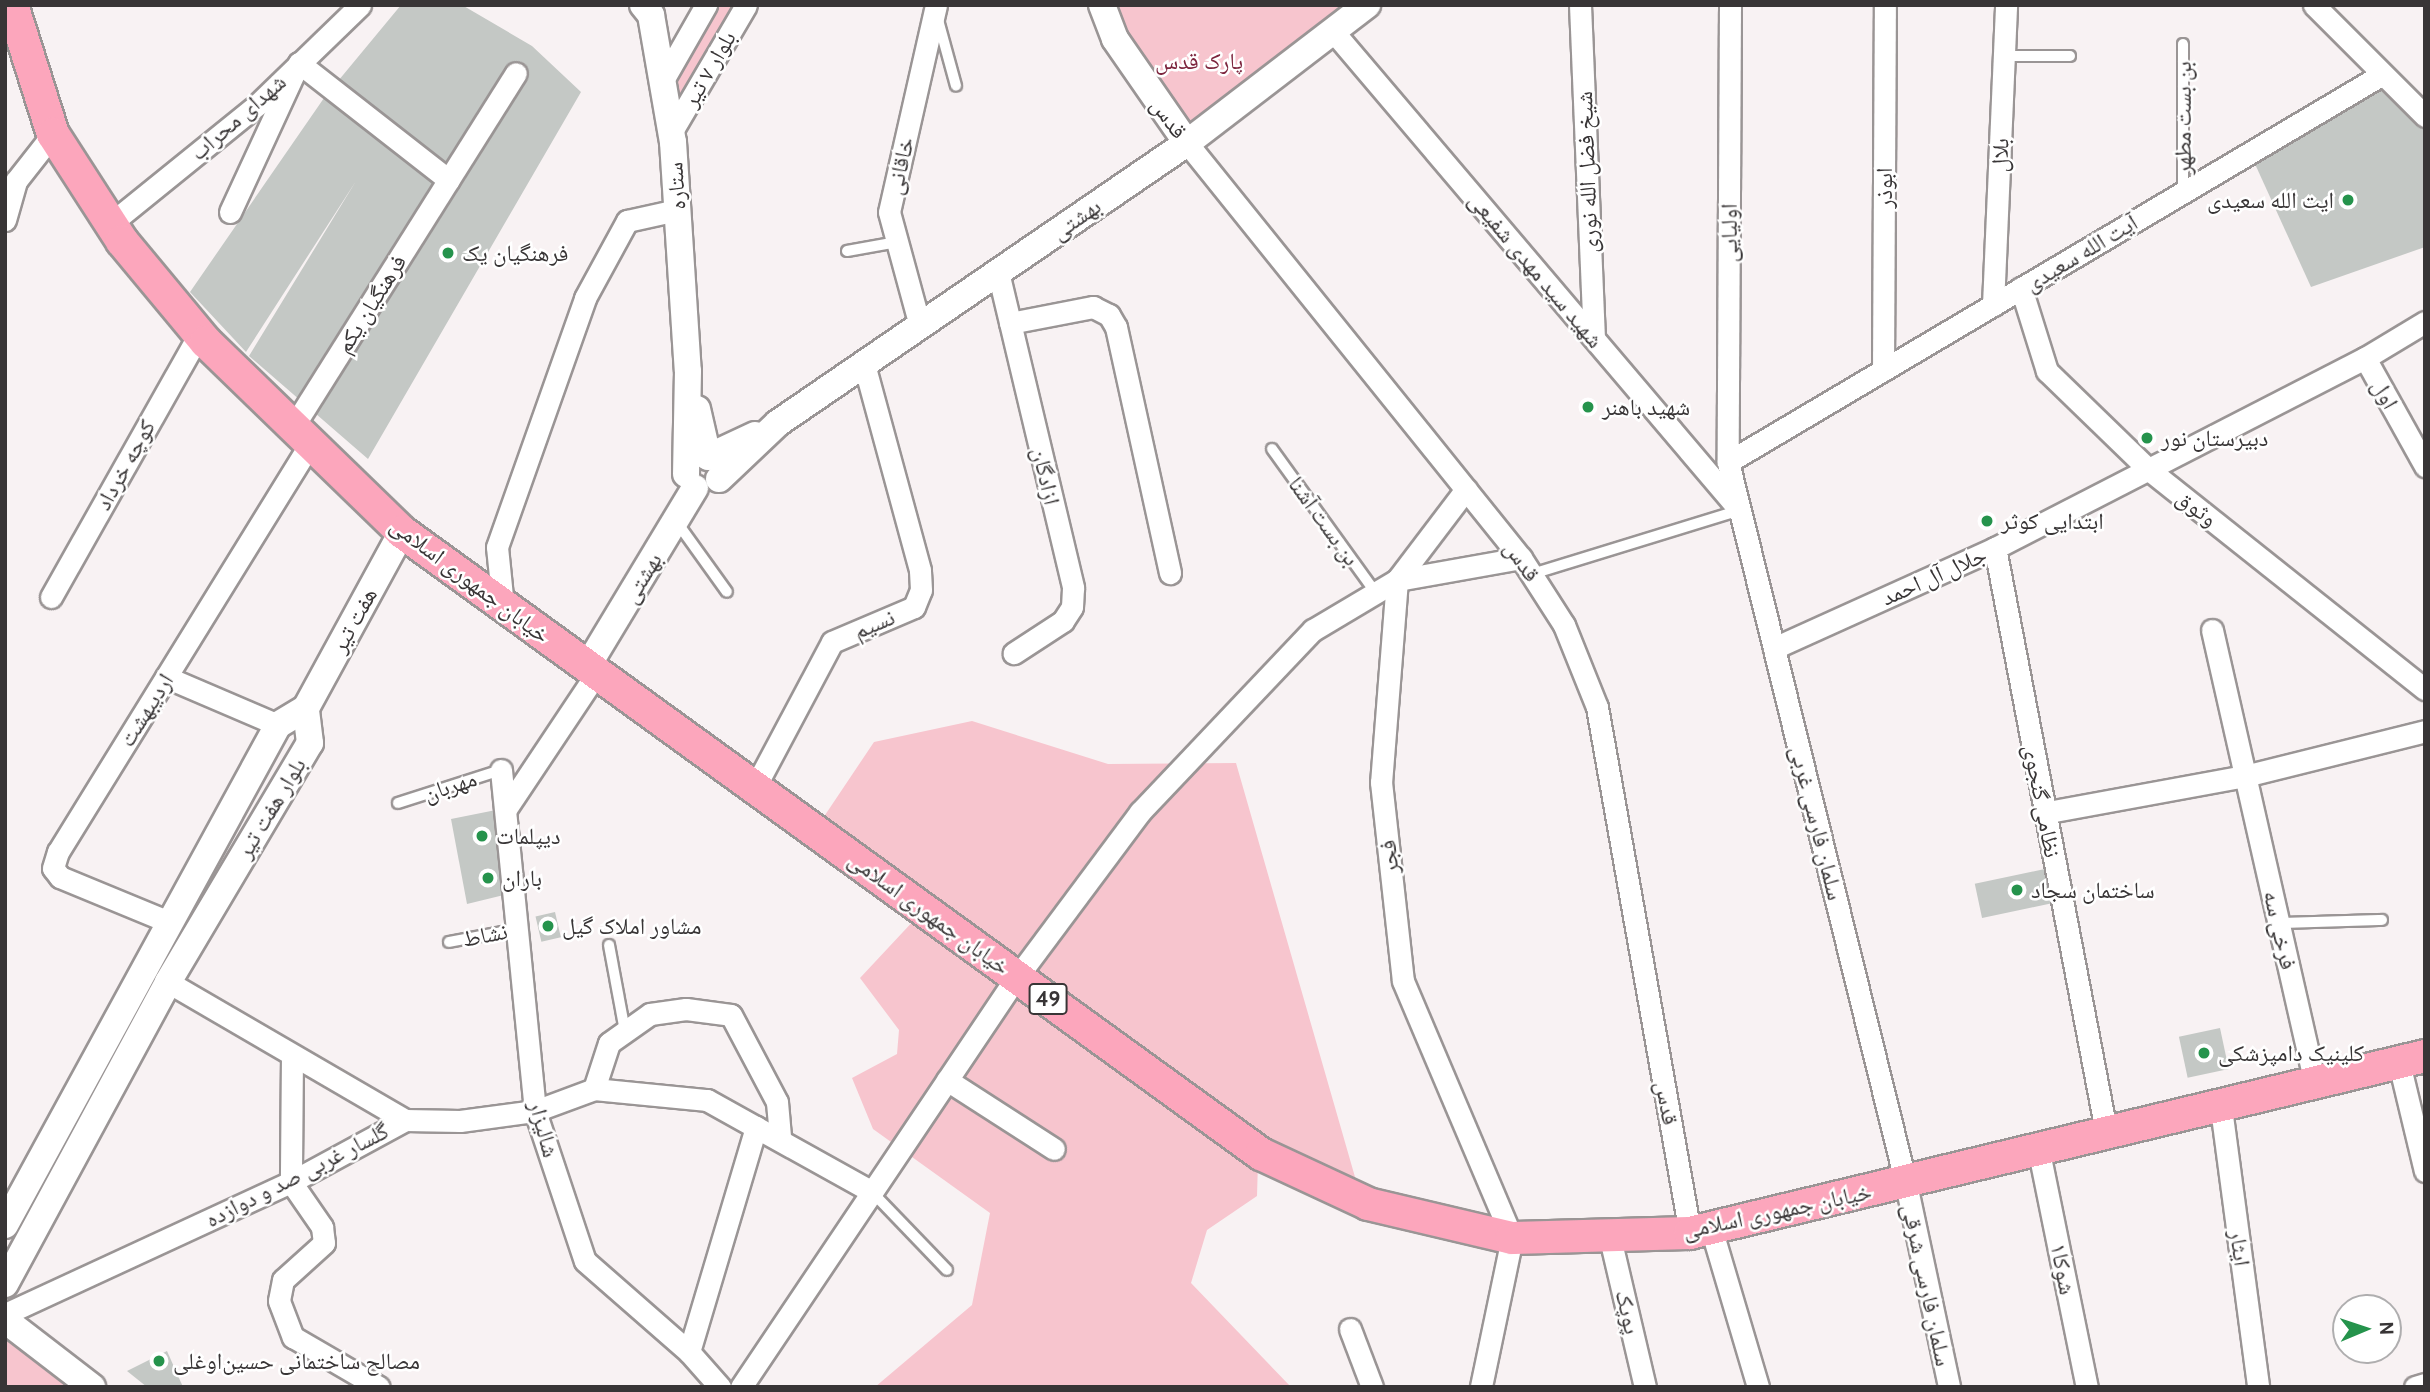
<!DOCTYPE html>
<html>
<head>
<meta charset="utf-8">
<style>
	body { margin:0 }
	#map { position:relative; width:2430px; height:1392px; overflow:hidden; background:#f8f2f3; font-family:Cabin,"Noto Naskh Arabic",sans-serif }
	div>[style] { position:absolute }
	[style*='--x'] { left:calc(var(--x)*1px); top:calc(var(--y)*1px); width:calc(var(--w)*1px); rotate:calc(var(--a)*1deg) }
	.green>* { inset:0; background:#f7c5ce }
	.building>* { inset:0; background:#c4c8c5; transform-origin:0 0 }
	.roads { filter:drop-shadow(2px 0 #9a9595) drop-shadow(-2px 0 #9a9595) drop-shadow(0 2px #9a9595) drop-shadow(0 -2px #9a9595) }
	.service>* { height:10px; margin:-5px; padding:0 5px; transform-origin:5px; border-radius:5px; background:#fff }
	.minor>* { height:21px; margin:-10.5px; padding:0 10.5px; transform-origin:10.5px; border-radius:10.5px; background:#fff }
	.tertiary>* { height:26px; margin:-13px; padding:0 13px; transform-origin:13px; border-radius:13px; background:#fff }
	.primary>* { height:32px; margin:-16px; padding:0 16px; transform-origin:16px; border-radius:16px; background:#fca6bc }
	.dots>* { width:19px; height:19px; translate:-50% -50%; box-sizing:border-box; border:4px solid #fff; border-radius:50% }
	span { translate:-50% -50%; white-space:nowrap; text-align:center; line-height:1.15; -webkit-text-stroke:5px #fff; paint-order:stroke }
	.shield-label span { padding:2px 5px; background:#fff; border:2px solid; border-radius:5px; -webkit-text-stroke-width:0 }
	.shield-label { font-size:21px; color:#383536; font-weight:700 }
	.park-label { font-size:23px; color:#7c243d }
	.street-label { font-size:23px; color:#383536 }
	.poi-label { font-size:23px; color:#383536 }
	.right { translate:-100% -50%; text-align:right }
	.left { translate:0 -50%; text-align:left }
	.frame { position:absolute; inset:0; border:7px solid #383536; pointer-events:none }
	.north { position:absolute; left:2332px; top:1294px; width:70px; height:70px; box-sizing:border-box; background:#fff; border:2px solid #afaeaf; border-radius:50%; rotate:88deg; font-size:19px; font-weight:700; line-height:28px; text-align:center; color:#383536 }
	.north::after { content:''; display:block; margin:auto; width:24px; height:32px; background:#25934c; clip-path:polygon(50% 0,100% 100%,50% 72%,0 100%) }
</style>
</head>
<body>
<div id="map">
	<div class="green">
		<div style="clip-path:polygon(713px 5px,745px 5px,671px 133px,664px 90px)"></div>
		<div style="clip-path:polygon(1103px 5px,1358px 5px,1187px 143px)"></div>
		<div style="clip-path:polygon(972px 721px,1108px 764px,1236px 763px,1355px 1177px,1367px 1201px,1262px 1152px,815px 830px,874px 742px)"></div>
		<div style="clip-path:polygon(917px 917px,1258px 1162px,1257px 1196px,1207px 1230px,1191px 1283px,1291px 1387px,875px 1387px,972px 1305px,990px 1213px,873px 1129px,852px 1078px,897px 1054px,899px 1030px,860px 978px)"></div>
		<div style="clip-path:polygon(5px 1320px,92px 1387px,5px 1387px)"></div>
	</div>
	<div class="building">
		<div style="clip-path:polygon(401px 5px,462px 5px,532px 46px,581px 92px,368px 459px,249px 356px,356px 181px,246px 352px,190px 292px,324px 98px)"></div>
		<div style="clip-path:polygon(2381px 75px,2425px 117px,2425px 247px,2311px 287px,2250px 153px)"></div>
		<div style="clip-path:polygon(506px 808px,516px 892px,467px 904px,451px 819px)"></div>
		<div style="left:2054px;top:867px;width:35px;height:81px;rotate:78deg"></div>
		<div style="left:555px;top:912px;width:26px;height:20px;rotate:77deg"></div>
		<div style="left:2220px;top:1028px;width:42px;height:42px;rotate:78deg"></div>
		<div style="clip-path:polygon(167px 1351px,183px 1387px,147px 1387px,127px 1371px)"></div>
	</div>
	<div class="roads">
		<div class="service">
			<div style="--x:938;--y:20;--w:68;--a:74.7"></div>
			<div style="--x:2004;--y:56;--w:66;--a:0"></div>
			<div style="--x:2183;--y:192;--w:148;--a:-90"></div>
			<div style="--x:847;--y:251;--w:51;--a:-10.2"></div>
			<div style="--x:1272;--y:449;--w:178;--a:54.2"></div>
			<div style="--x:676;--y:521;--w:87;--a:54.3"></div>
			<div style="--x:1532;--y:574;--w:218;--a:-17.1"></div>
			<div style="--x:398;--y:803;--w:108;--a:-17.8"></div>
			<div style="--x:2279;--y:923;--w:103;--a:-1.7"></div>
			<div style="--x:449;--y:942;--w:70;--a:-10.7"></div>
			<div style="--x:609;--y:945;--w:87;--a:79.5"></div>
			<div style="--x:872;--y:1192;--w:108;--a:46.1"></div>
		</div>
		<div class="minor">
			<div style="--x:1580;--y:5;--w:333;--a:87.6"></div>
			<div style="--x:1730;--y:5;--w:457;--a:90.3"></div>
			<div style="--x:1728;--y:462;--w:744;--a:76.15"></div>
			<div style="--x:1906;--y:1184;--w:208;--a:78"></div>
			<div style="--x:2314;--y:5;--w:157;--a:45"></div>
			<div style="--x:1332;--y:30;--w:624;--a:49.68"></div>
			<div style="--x:662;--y:82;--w:89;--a:-60.3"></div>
			<div style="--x:671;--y:133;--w:148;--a:-59.6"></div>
			<div style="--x:1187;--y:143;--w:533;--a:51.17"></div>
			<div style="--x:1521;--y:558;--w:80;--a:57.3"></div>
			<div style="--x:1564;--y:625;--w:88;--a:68.1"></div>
			<div style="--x:1597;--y:707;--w:534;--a:79.97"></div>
			<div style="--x:230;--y:212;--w:164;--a:-65.2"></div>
			<div style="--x:299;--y:63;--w:190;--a:38"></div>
			<div style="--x:5;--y:220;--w:41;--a:-74.2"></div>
			<div style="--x:16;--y:181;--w:60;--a:-51.8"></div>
			<div style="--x:110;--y:224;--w:191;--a:-39"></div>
			<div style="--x:258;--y:104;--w:142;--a:-44.1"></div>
			<div style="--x:998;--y:272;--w:325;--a:76.6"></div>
			<div style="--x:1073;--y:588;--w:19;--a:93"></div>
			<div style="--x:1072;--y:607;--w:17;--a:123"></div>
			<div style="--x:1063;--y:621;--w:59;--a:146.9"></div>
			<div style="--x:2021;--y:288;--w:87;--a:72.6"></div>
			<div style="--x:2047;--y:371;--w:141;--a:44.1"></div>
			<div style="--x:2148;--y:469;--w:354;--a:38.5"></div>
			<div style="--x:1993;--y:305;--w:300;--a:-87.5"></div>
			<div style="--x:1010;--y:323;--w:85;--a:-10.9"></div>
			<div style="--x:1093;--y:307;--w:18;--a:27"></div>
			<div style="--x:1109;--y:315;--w:14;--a:60"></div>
			<div style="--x:1116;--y:327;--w:252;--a:77.6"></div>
			<div style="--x:920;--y:326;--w:118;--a:-105.2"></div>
			<div style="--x:889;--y:212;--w:212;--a:-77.2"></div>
			<div style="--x:2365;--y:358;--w:124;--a:60.9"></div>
			<div style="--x:1883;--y:370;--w:365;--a:-89.7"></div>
			<div style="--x:293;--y:427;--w:418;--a:-57.8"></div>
			<div style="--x:1728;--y:462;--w:759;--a:-30.65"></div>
			<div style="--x:1995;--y:548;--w:599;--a:79.22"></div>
			<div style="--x:1397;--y:580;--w:203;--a:94.5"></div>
			<div style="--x:1381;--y:782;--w:200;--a:83.7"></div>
			<div style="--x:1403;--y:981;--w:279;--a:67"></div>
			<div style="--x:1512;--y:1238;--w:152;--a:101.8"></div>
			<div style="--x:1397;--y:580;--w:126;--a:-10.1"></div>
			<div style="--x:51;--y:597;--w:302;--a:-60.6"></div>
			<div style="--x:503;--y:606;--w:59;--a:-95.8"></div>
			<div style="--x:497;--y:547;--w:264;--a:-70.5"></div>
			<div style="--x:585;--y:298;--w:88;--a:-61.4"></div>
			<div style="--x:627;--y:221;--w:51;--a:-12.4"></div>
			<div style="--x:2212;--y:630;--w:466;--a:77.2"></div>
			<div style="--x:1774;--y:648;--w:243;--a:-24.3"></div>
			<div style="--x:1995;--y:548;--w:416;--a:-27.2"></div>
			<div style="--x:2365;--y:358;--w:70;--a:-31"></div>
			<div style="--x:166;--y:677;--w:122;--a:23.2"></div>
			<div style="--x:501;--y:770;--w:343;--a:84.3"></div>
			<div style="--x:535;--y:1111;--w:158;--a:71.6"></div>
			<div style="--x:585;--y:1261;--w:138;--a:41.2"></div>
			<div style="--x:689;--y:1352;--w:47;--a:48.5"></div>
			<div style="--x:755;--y:787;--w:164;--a:-62"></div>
			<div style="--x:832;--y:642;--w:89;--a:-23.1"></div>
			<div style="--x:914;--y:607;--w:18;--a:-68"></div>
			<div style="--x:921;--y:590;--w:20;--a:-93"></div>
			<div style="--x:920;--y:570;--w:213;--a:-105.2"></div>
			<div style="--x:506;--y:809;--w:162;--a:-56.3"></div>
			<div style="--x:2043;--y:813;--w:205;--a:-10.4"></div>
			<div style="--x:2245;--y:776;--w:186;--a:-14"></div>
			<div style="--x:169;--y:922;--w:118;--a:-157.6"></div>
			<div style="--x:60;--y:877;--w:11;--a:-128"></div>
			<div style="--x:53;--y:868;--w:17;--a:-73"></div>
			<div style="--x:58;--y:852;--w:480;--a:-58.3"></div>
			<div style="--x:168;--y:982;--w:274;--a:30.2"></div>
			<div style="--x:292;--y:1055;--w:127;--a:90.5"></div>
			<div style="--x:291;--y:1182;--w:55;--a:55.4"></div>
			<div style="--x:322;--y:1227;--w:16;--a:83"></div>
			<div style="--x:324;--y:1243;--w:55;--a:137.9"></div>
			<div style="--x:283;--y:1280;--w:21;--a:101"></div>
			<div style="--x:279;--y:1301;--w:39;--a:69"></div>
			<div style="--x:293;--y:1337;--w:99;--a:30.2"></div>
			<div style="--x:2399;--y:1063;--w:111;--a:76.5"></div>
			<div style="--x:947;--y:1080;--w:127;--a:32.8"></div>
			<div style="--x:594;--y:1089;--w:48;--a:-71.9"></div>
			<div style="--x:609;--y:1043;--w:50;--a:-35.3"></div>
			<div style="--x:650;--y:1014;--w:36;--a:-8"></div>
			<div style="--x:686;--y:1009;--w:45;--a:7.6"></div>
			<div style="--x:731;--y:1015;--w:98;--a:62.1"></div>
			<div style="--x:777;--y:1102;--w:38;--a:85"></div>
			<div style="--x:2221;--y:1108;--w:281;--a:82.4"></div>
			<div style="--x:2039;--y:1152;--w:240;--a:78.5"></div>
			<div style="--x:1711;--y:1228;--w:166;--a:73.5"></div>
			<div style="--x:1610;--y:1238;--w:153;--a:76.8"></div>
			<div style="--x:5;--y:1314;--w:315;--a:-24.8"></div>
			<div style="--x:291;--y:1182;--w:130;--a:-28.5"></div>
			<div style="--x:405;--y:1120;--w:55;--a:1"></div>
			<div style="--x:460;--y:1121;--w:76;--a:-7.6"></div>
			<div style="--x:535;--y:1111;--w:63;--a:-20.4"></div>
			<div style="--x:594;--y:1089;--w:114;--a:5.6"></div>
			<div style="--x:707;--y:1100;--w:189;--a:29.1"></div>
			<div style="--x:1350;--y:1329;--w:62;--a:69.2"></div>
			<div style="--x:689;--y:1352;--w:235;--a:-73.4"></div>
			<div style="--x:741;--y:1387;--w:494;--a:-56.1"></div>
			<div style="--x:1017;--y:977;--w:206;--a:-53.3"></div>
			<div style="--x:1140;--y:812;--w:251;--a:-46.5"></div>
			<div style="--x:1313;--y:630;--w:98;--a:-30.8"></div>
			<div style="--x:1397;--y:580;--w:114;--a:-52.8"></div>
			<div style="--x:2415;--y:1387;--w:10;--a:-17"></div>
		</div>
		<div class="tertiary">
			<div style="--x:643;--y:5;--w:13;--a:51"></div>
			<div style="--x:651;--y:15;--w:129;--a:80.2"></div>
			<div style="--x:673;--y:142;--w:229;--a:86.3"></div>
			<div style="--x:688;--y:371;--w:103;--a:91.1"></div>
			<div style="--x:1102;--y:5;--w:36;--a:69"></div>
			<div style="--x:1115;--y:39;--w:126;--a:55.3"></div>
			<div style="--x:697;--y:409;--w:49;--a:77.1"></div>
			<div style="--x:708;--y:457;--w:52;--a:-25.1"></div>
			<div style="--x:719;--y:479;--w:81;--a:-43.5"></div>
			<div style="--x:778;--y:423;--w:496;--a:-34.4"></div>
			<div style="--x:1187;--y:143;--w:227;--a:-37.5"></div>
			<div style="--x:587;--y:667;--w:209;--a:-58.9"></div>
			<div style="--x:5;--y:1225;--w:570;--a:-61.37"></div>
			<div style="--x:278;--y:725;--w:33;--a:-31"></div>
			<div style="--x:306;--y:708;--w:200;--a:-61.4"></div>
			<div style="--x:5;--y:1284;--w:343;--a:-61.6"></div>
			<div style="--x:168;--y:982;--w:278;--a:-59.3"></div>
			<div style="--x:310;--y:743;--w:35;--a:-97"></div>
			<div style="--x:5;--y:1320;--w:110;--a:37.6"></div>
		</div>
		<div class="primary">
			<div style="--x:12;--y:5;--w:135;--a:72.4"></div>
			<div style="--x:53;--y:134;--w:127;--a:57.2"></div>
			<div style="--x:122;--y:241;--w:131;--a:50.3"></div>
			<div style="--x:206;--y:342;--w:273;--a:44.1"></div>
			<div style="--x:402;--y:532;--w:1061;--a:35.91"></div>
			<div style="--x:1261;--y:1154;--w:118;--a:25"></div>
			<div style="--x:1368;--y:1204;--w:148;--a:13.3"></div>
			<div style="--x:1512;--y:1238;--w:178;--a:-1.6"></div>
			<div style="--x:1690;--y:1233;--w:756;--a:-13.54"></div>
		</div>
	</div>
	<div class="dots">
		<div style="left:2348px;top:200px;background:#25934c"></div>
		<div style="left:448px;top:253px;background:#25934c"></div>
		<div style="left:1588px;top:407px;background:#25934c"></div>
		<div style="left:2147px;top:438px;background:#25934c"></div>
		<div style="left:1987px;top:521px;background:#25934c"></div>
		<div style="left:482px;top:836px;background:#25934c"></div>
		<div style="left:488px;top:878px;background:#25934c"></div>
		<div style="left:2017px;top:890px;background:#25934c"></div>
		<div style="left:548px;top:926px;background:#25934c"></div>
		<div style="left:2204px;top:1053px;background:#25934c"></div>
		<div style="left:159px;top:1361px;background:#25934c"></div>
	</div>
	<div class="shield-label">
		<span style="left:1048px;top:999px">49</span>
	</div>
	<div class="park-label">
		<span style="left:1199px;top:61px">پارک قدس</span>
	</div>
	<div class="street-label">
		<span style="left:709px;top:69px;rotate:-60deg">بلوار ۷ تیر</span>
		<span style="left:238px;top:117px;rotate:-41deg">شهدای محراب</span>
		<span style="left:1169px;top:118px;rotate:54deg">قدس</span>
		<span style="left:2183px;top:118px;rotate:-90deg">بن بست مطهر</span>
		<span style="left:2000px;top:155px;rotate:-87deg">بلال</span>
		<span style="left:900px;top:166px;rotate:-77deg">خاقانی</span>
		<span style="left:1587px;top:172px;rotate:-92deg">شیخ فضل الله نوری</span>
		<span style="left:676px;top:186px;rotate:-94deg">ستاره</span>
		<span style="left:1884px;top:188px;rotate:-90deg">ابوذر</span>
		<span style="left:1076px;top:219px;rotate:-35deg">بهشتی</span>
		<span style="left:1729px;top:233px;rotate:-90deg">اولیایی</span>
		<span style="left:2081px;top:253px;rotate:-31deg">آیت الله سعیدی</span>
		<span style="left:1536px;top:270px;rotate:50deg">شهید سید مهدی شفیعی</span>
		<span style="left:371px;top:304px;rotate:-58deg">فرهنگیان یکم</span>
		<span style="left:2385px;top:394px;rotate:61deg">اول</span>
		<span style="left:125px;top:465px;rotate:-61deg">کوچه خرداد</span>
		<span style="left:1046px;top:476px;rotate:77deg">ازادگان</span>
		<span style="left:2197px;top:508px;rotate:38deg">وثوق</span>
		<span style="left:1324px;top:521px;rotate:54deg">بن بست آشنا</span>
		<span style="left:1522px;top:561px;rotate:55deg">قدس</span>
		<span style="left:1934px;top:576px;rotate:-24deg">جلال آل احمد</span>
		<span style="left:642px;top:578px;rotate:-59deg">بهشتی</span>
		<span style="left:470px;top:580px;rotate:37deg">خیابان جمهوری اسلامی</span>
		<span style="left:354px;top:620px;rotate:-61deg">هفت تیر</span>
		<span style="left:874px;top:624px;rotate:-23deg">نسیم</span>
		<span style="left:146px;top:710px;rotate:-58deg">اردیبهشت</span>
		<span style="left:450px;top:786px;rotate:-18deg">مهربان</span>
		<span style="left:2042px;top:801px;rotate:79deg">نظامی گنجوی</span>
		<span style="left:271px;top:808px;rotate:-59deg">بلوار هفت تیر</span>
		<span style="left:1817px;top:823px;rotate:76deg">سلمان فارسی غربی</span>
		<span style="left:1389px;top:857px;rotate:-96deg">فجر</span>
		<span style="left:929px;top:913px;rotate:36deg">خیابان جمهوری اسلامی</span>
		<span style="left:2280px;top:930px;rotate:77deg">فرخی سه</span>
		<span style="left:485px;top:935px;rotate:-11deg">نشاط</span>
		<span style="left:1667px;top:1103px;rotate:80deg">قدس</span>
		<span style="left:544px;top:1129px;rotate:75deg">شالیزار</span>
		<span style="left:297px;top:1175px;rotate:-27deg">گلسار غربی صد و دوازده</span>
		<span style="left:1777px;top:1211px;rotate:-12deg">خیابان جمهوری اسلامی</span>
		<span style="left:2240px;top:1248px;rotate:82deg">ایثار</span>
		<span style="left:2063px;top:1269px;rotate:79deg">شوکا۱</span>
		<span style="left:1927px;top:1285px;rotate:78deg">سلمان فارسی شرقی</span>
		<span style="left:1628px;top:1312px;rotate:77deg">پوپک</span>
	</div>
	<div class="poi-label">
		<span class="right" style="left:2334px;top:200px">ایت الله سعیدی</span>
		<span class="left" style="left:462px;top:253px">فرهنگیان یک</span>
		<span class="left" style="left:1602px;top:407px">شهید باهنر</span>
		<span class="left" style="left:2161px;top:438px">دبیرستان نور</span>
		<span class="left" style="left:2001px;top:521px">ابتدایی کوثر</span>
		<span class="left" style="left:496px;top:836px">دیپلمات</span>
		<span class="left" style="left:502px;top:878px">باران</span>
		<span class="left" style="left:2031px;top:890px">ساختمان سجاد</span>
		<span class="left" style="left:562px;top:926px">مشاور املاک گیل</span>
		<span class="left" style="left:2218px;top:1053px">کلینیک دامپزشکی</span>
		<span class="left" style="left:173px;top:1361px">مصالح ساختمانی حسین‌اوغلی</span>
	</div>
	<div class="frame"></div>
	<div class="north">N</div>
</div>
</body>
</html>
